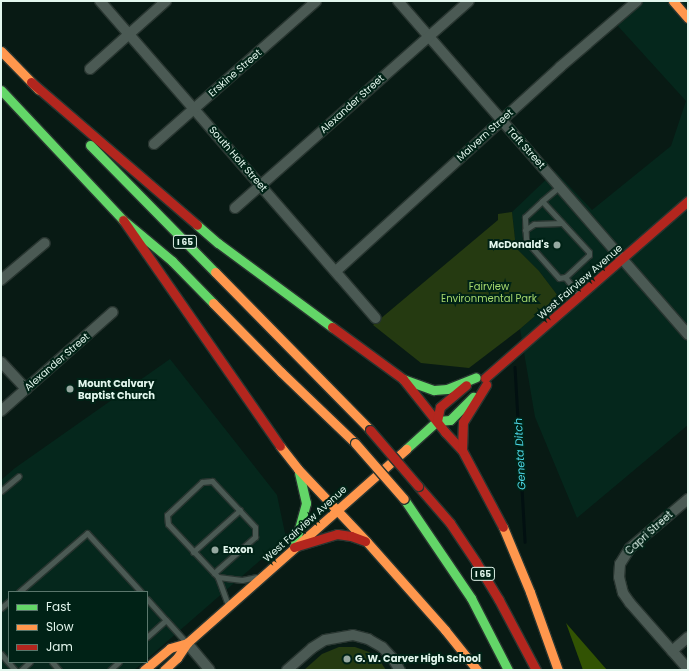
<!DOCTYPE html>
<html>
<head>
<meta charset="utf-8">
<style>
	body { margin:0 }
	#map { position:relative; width:689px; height:671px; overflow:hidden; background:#081a14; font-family:Poppins,sans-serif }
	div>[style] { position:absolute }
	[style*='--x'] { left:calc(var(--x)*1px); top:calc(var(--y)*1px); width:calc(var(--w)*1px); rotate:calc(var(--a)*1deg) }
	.built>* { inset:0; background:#05271c }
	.green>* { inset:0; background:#253a11 }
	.forest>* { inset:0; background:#325303 }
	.stream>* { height:2.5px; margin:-1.25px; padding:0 1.25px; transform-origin:1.25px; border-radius:1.25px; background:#021011 }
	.roads { filter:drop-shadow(1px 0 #283530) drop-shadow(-1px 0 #283530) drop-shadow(0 1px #283530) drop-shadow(0 -1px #283530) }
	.lane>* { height:5px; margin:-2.5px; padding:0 2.5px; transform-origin:2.5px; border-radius:2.5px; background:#4b5a54 }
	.street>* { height:10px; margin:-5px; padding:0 5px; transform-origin:5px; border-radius:5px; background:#4b5a54 }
	.fast>* { height:9px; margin:-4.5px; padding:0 4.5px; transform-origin:4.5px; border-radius:4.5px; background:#63d668 }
	.slow>* { height:9px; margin:-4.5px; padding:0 4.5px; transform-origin:4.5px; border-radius:4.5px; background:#ff974d }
	.jam>* { height:9px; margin:-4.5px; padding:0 4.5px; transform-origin:4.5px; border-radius:4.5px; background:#b3261e }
	.bridges { filter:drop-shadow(1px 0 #283530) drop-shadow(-1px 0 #283530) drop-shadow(0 1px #283530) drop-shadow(0 -1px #283530) }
	.slow-bridge>* { height:9px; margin:-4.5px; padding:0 4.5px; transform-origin:4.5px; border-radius:4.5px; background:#ff974d }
	.jam-bridge>* { height:9px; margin:-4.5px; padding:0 4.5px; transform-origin:4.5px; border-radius:4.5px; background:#b3261e }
	.dots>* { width:11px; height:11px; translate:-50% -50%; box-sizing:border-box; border:2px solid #002216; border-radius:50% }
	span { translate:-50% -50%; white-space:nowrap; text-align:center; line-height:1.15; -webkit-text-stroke:4px #002216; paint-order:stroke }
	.shield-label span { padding:1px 3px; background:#002216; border:1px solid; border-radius:3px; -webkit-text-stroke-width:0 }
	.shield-label { font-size:9px; color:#e2f6ed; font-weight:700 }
	.street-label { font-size:10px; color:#e2f6ed }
	.poi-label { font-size:10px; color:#e2f6ed; font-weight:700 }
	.right { translate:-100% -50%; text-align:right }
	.left { translate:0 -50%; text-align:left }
	.park-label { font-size:10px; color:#a4d76d }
	.water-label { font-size:11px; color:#4ad4e2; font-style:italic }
	.frame { position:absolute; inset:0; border:2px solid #e2f6ed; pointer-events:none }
	.legend { position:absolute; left:8px; top:591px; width:140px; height:72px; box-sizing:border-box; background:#002216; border:1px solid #5a776c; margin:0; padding:5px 7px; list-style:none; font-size:12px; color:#e2f6ed }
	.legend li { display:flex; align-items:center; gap:8px; height:20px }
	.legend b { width:20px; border:1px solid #5a776c }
</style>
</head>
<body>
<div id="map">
	<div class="built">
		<div style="clip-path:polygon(644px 1px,688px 1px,688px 425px,577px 518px,535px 417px,520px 329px,558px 296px,539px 271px,516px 248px,512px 212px,555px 171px,592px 210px,671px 146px,686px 101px,617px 25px)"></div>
		<div style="clip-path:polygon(170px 359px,277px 495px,286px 538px,147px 659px,147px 592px,9px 592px,9px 662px,144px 662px,134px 670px,1px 670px,1px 480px,15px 468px)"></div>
	</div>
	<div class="green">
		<div style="clip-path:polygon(512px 212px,516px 248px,539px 271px,558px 296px,520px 329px,469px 368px,421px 363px,373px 325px,498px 220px,498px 214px)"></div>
		<div style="clip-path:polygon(339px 647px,355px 647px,369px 652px,380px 661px,386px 670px,304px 670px,322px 654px)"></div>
	</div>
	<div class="forest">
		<div style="clip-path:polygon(566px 623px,607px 670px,583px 670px)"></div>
	</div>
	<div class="stream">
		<div style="--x:515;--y:367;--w:175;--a:86.7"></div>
	</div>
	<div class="roads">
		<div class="lane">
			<div style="--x:542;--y:201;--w:69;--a:47.3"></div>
			<div style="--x:589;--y:252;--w:3;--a:90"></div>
			<div style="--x:589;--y:255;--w:33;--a:137"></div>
			<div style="--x:565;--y:277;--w:6;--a:171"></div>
			<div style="--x:559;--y:278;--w:48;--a:-131.6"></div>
			<div style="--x:527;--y:242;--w:4;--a:-104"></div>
			<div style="--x:526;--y:238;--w:21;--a:-93"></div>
			<div style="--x:525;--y:217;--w:23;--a:-43"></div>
			<div style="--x:542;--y:201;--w:23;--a:-40"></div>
			<div style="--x:525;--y:230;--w:11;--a:-34"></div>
			<div style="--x:534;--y:224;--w:28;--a:-2"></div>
			<div style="--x:565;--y:277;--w:23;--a:52"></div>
			<div style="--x:1;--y:491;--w:23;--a:-40"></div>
			<div style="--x:193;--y:552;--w:63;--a:-41.8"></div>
			<div style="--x:214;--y:573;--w:55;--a:-41.3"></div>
			<div style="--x:255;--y:537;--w:10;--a:-90"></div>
			<div style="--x:255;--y:527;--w:63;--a:-133.1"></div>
			<div style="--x:212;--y:481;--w:10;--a:174"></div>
			<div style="--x:202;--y:482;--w:48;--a:136.7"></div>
			<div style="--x:167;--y:515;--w:9;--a:84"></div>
			<div style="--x:168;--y:524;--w:67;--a:46.8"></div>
			<div style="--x:214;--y:573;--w:6;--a:45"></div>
			<div style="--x:19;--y:592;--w:90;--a:-40.9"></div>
			<div style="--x:87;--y:533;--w:80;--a:47.5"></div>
			<div style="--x:147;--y:599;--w:28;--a:48"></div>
			<div style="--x:228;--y:605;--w:30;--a:-110"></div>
			<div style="--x:218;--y:577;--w:24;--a:7"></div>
			<div style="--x:242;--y:580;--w:14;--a:-12"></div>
			<div style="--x:1;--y:608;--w:11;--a:-41"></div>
			<div style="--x:147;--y:637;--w:25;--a:-42"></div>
			<div style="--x:166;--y:620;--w:30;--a:48"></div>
			<div style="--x:1;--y:654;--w:21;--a:49"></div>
			<div style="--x:52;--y:662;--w:11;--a:49"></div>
			<div style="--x:21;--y:670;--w:12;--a:-42"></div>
			<div style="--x:110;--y:670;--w:12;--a:-42"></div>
		</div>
		<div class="street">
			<div style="--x:100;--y:1;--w:420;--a:49"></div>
			<div style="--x:398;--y:1;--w:442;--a:49"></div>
			<div style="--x:90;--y:69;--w:102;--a:-41.8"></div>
			<div style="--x:154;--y:144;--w:216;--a:-41.4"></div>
			<div style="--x:235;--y:208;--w:312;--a:-41.5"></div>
			<div style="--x:336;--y:271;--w:303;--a:-42.3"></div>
			<div style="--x:560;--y:67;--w:101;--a:-40.6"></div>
			<div style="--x:1;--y:280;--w:57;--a:-40.1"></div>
			<div style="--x:1;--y:362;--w:37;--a:47"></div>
			<div style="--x:1;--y:411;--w:149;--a:-41.5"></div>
			<div style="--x:688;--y:499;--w:76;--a:139.8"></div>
			<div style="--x:630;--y:548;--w:19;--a:122"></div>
			<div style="--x:620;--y:564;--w:13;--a:94"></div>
			<div style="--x:619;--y:577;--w:16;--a:76"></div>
			<div style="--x:623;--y:593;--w:12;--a:55"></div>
			<div style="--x:630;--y:603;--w:88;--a:48.7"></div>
			<div style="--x:187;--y:643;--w:35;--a:50"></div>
			<div style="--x:672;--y:651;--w:21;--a:-41"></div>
			<div style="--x:287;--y:670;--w:33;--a:-41"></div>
			<div style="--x:312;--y:648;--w:15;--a:-32"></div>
			<div style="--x:325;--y:640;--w:28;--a:-10"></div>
			<div style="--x:353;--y:635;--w:16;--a:15"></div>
			<div style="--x:368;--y:639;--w:16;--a:30"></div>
			<div style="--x:382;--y:647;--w:16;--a:47"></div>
			<div style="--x:393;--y:659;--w:13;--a:58"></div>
		</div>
		<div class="fast">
			<div style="--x:1;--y:90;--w:178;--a:46.8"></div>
			<div style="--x:123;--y:220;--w:64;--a:39.9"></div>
			<div style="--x:172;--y:261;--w:59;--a:45.7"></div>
			<div style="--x:90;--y:145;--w:178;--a:45.5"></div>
			<div style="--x:197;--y:225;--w:28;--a:41"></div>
			<div style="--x:218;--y:243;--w:142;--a:36.4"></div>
			<div style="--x:403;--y:379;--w:33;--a:20"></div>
			<div style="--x:434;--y:390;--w:13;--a:-4"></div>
			<div style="--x:447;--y:389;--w:31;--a:-22"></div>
			<div style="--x:406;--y:449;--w:42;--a:-42.1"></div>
			<div style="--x:437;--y:421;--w:13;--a:-4"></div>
			<div style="--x:450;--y:420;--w:33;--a:-45"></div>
			<div style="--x:404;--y:499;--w:120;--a:55.9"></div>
			<div style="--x:471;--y:598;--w:81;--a:62.8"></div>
			<div style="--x:294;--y:547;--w:46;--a:-74.7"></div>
			<div style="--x:306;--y:503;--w:31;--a:-103"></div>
		</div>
		<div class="slow">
			<div style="--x:673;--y:1;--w:23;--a:49"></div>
			<div style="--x:1;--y:51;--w:54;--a:45.7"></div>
			<div style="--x:215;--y:272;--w:221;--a:45.5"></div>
			<div style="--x:213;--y:303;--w:97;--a:45.4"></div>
			<div style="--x:281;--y:372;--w:103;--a:43.8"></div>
			<div style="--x:280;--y:446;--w:29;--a:52"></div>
			<div style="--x:298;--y:469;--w:100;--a:46.6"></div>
			<div style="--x:367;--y:542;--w:118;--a:48.4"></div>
			<div style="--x:445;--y:630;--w:51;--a:51.3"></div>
			<div style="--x:503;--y:527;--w:70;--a:67.4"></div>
			<div style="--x:530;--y:592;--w:83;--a:70.3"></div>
			<div style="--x:144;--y:670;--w:34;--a:-40"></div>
			<div style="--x:170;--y:648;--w:18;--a:-16"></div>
			<div style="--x:164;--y:670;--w:18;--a:-43"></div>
			<div style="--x:177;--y:658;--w:18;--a:-56"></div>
			<div style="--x:187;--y:643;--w:293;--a:-41.5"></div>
		</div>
		<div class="jam">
			<div style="--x:31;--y:82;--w:219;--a:40.7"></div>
			<div style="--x:123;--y:220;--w:275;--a:55.2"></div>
			<div style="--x:332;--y:327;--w:88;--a:36.2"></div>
			<div style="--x:403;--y:379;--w:68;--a:51.6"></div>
			<div style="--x:445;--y:432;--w:25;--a:47"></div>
			<div style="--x:462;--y:450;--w:87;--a:62"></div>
			<div style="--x:485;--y:378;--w:269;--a:-41.1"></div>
			<div style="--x:437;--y:421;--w:14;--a:-78"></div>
			<div style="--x:440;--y:407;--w:34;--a:-40"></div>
			<div style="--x:462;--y:450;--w:28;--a:-88"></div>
			<div style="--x:463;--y:422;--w:44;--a:-58.1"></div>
			<div style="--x:418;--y:486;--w:49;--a:49.1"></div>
			<div style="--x:450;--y:523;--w:47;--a:56.3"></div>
			<div style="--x:476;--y:562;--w:44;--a:58.8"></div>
			<div style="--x:499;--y:600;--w:79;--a:62.1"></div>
			<div style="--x:294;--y:547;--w:45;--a:-16.8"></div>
			<div style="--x:337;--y:534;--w:14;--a:8"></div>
			<div style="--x:351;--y:536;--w:15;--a:20"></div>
		</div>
	</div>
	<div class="bridges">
		<div class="slow-bridge">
			<div style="--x:355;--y:443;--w:74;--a:48.8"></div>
		</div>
		<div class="jam-bridge">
			<div style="--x:370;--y:430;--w:74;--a:49.4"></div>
		</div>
	</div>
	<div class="dots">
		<div style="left:557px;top:245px;background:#96a9a1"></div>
		<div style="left:70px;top:389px;background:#96a9a1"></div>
		<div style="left:215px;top:550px;background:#96a9a1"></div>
		<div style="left:347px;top:659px;background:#96a9a1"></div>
	</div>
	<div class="shield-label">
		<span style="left:185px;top:242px">I 65</span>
		<span style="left:483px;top:574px">I 65</span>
	</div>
	<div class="street-label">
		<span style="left:235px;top:73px;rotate:-41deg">Erskine Street</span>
		<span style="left:352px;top:104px;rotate:-42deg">Alexander Street</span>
		<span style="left:485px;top:135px;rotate:-42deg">Malvern Street</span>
		<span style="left:526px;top:148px;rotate:48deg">Taft Street</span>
		<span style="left:238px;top:159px;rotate:49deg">South Holt Street</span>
		<span style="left:580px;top:282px;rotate:-41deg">West Fairview Avenue</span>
		<span style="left:57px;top:362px;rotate:-41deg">Alexander Street</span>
		<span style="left:305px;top:524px;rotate:-42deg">West Fairview Avenue</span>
		<span style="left:649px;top:533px;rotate:-42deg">Capri Street</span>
	</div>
	<div class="poi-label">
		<span class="right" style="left:549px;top:245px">McDonald's</span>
		<span class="left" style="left:78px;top:389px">Mount Calvary<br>Baptist Church</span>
		<span class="left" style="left:223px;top:550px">Exxon</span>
		<span class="left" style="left:355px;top:659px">G. W. Carver High School</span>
	</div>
	<div class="park-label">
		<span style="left:489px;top:292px">Fairview<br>Environmental Park</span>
	</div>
	<div class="water-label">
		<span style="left:520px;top:454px;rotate:-93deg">Geneta Ditch</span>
	</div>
	<div class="frame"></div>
	<ul class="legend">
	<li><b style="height:5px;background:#63d668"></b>Fast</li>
	<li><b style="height:5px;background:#ff974d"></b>Slow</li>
	<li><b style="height:5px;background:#b3261e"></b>Jam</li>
	</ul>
</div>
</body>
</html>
